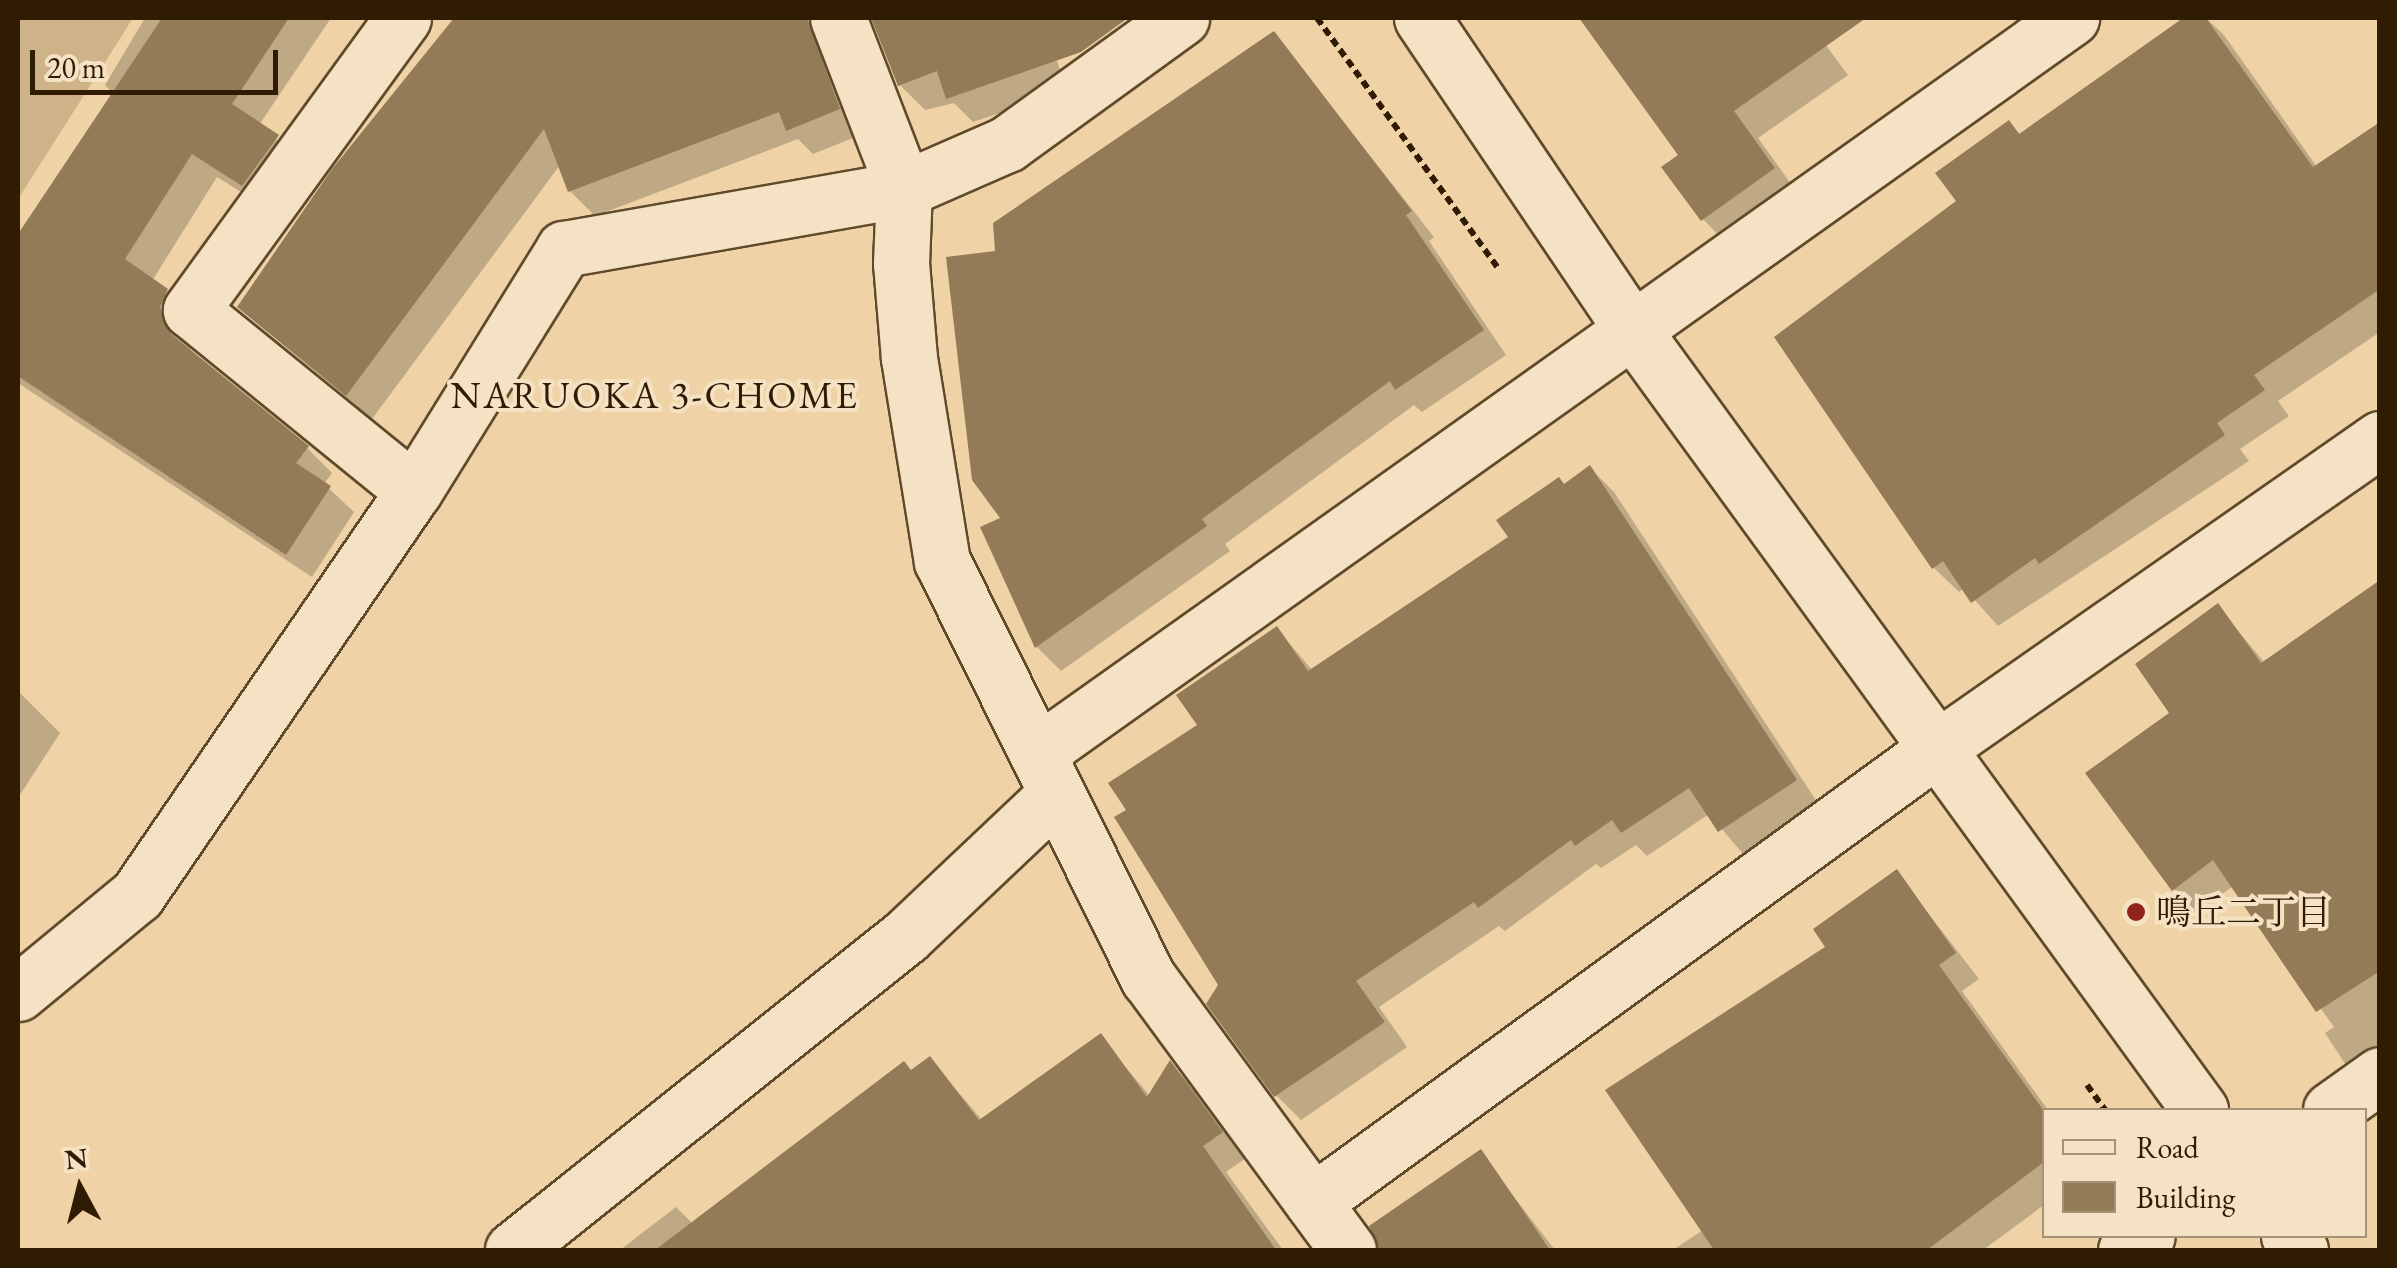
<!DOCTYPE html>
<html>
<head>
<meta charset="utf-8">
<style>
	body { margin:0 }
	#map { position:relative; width:2397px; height:1268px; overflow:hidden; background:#efd2a5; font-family:"EB Garamond","Noto Serif JP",serif }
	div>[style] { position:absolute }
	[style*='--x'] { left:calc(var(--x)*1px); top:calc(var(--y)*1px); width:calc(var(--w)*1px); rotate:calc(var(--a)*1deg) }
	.green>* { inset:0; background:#ceb389 }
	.shadow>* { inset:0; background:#0003 }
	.building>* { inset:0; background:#937b57 }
	.path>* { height:6px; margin-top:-3px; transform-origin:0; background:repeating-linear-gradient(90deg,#2f1c02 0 8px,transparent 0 13px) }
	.roads { filter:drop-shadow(2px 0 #5f4a2b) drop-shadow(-2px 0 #5f4a2b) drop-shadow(0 2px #5f4a2b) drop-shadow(0 -2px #5f4a2b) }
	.street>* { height:55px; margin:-27.5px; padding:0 27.5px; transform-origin:27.5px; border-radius:27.5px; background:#f5e2c4 }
	.secondary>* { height:55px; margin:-27.5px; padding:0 27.5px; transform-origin:27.5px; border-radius:27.5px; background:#f5e2c4 }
	.dots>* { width:28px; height:28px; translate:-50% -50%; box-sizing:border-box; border:5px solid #f5e2c4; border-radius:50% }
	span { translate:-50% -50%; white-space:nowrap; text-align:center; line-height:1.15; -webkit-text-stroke:8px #f5e2c4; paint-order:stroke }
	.poi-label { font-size:35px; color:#2f1c02 }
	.left { translate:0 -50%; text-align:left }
	.neighbourhood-label { font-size:38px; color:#2f1c02; letter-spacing:2.5px }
	.frame { position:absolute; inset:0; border:20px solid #2f1c02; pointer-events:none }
	.legend { position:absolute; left:2042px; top:1108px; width:325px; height:130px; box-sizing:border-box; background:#f5e2c4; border:2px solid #a69376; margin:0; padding:12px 18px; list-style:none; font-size:30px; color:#2f1c02 }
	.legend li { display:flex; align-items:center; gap:20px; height:50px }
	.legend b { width:50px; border:2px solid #a69376 }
	.north { position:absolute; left:30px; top:1138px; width:100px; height:100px; -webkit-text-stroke:8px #f5e2c4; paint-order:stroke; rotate:353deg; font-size:28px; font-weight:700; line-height:40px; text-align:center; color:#2f1c02 }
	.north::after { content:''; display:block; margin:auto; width:35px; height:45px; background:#2f1c02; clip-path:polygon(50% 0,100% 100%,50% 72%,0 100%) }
	.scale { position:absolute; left:30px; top:50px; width:248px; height:45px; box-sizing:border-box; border:5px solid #2f1c02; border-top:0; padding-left:12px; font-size:30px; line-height:35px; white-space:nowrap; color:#2f1c02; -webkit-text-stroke:8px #f5e2c4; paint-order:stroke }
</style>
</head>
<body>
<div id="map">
	<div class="green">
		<div style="clip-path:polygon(18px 18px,133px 18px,18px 199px)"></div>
	</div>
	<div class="shadow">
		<div style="clip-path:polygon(145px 18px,331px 18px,259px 125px,302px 162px,268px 209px,217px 177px,152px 281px,191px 316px,184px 333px,192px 354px,307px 448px,332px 473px,324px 484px,354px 512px,312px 577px,18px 383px,18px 241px,113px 93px,105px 85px)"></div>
		<div style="clip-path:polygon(457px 18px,848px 18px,863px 134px,813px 154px,798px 139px,595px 216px,570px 191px,560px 165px,372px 419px,240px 307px,334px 171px)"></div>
		<div style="clip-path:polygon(871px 18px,1042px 18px,1067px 90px,973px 122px,954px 103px,925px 110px,900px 85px)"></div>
		<div style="clip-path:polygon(1582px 18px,1864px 18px,1825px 44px,1848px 75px,1758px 138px,1799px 195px,1729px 246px,1703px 219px,1681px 156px)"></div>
		<div style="clip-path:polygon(2188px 18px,2206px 18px,2224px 35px,2317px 167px,2380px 125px,2380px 332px,2278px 401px,2289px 416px,2240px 449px,2249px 461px,1998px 626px,1964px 588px,1959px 592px,1933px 567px,1959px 202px,2009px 123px,2021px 135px)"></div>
		<div style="clip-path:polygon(1274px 34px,1434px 237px,1429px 241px,1506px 355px,1422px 412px,1414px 405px,1225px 544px,1230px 551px,1061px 671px,1037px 647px,983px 529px,1003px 519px,998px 253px)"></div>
		<div style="clip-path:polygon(1590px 468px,1614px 492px,1819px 805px,1744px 855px,1709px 814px,1647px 856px,1636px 845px,1601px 868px,1596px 864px,1505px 931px,1499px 926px,1379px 1007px,1407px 1047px,1301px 1120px,1276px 1095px,1130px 811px,1277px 629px,1313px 671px,1511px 538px)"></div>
		<div style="clip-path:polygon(2380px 583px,2380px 1080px,2368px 1087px,2344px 1062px,2325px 1033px,2334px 1027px,2233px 886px,2197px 913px,2173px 889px,2173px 713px,2217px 606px,2265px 663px)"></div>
		<div style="clip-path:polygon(18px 691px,60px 733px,18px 798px)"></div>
		<div style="clip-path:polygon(1897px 873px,1979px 979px,1962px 991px,2048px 1110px,2044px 1205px,1983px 1250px,1673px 1250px,1703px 1230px,1829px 948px)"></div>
		<div style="clip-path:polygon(1100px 1037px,1150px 1096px,1170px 1064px,1195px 1088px,1246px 1158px,1226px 1172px,1283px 1250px,620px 1250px,676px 1207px,694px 1225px,930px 1059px,982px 1120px)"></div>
		<div style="clip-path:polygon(1480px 1153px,1555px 1250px,1380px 1250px,1382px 1248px)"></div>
	</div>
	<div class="building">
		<div style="clip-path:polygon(162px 18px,289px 18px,232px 104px,279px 135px,242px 186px,192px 154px,125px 259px,168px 289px,160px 307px,171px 334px,309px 446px,296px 463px,331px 486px,286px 555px,18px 376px,18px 234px)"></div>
		<div style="clip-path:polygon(454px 18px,807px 18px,840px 109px,786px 131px,779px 112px,568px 192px,544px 129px,346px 396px,237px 307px,332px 169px)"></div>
		<div style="clip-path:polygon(871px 18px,1128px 18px,1081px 52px,946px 99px,937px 71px,898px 86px)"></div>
		<div style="clip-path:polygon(1579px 18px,1866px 18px,1734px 111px,1775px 168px,1701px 221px,1661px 167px,1678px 155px)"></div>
		<div style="clip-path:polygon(2183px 18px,2206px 18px,2313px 167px,2380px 122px,2380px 289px,2254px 375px,2265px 390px,2217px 423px,2225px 435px,2039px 564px,2035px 558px,1971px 603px,1943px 561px,1932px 569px,1774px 337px,1956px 201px,1935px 173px,2009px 120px,2019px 134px)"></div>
		<div style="clip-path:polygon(1274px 31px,1412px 211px,1406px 215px,1484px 330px,1395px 390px,1390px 381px,1202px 519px,1207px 526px,1035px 648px,980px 527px,1000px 518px,972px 480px,946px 257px,995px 251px,993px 223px)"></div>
		<div style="clip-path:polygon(1590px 465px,1797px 780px,1718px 832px,1689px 788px,1621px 833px,1612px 820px,1575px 846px,1571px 840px,1478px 908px,1474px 902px,1356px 981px,1385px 1022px,1274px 1097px,1206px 1004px,1218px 985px,1114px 817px,1126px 810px,1108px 783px,1197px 725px,1176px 695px,1277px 626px,1308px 671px,1508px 537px,1496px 520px,1559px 477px,1564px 484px)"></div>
		<div style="clip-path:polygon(2380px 580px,2380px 971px,2316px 1012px,2213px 860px,2172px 891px,2085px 773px,2169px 713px,2135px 664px,2218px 603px,2261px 663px)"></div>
		<div style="clip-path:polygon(1897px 869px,1956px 953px,1939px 965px,2044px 1111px,2044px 1162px,1927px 1250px,1714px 1250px,1605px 1090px,1825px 947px,1813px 929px)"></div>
		<div style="clip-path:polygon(1101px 1033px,1147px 1097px,1170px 1060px,1223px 1132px,1203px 1146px,1276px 1250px,655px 1250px,904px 1061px,911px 1070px,930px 1056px,979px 1120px)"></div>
		<div style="clip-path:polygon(1481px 1149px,1550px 1250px,1379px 1250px,1369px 1226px)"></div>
	</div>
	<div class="path">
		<div style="--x:1317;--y:18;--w:309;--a:54.1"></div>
		<div style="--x:2087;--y:1085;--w:31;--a:54"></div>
	</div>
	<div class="roads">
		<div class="street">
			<div style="--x:403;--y:18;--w:361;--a:126"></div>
			<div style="--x:191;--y:310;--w:287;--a:39.1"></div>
			<div style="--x:838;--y:18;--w:183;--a:68.9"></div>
			<div style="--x:904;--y:189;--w:74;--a:92.3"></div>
			<div style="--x:901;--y:263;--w:95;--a:85.2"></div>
			<div style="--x:909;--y:358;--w:206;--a:80.8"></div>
			<div style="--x:942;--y:561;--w:466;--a:63.7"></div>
			<div style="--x:1149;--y:979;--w:336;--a:53.7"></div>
			<div style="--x:1037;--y:753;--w:1269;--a:-35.41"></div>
			<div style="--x:18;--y:993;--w:154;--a:-39.5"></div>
			<div style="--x:137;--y:895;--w:490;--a:-55.6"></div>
			<div style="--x:414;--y:491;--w:285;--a:-58.2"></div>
			<div style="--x:564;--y:249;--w:345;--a:-10"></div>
			<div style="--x:904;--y:189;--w:112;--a:-23.6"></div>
			<div style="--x:1007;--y:144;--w:215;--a:-35.9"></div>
			<div style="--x:2331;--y:1110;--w:60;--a:-35.5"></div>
			<div style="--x:1313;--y:1202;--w:774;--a:-36.01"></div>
			<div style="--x:1939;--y:747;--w:538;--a:-34.93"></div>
			<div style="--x:513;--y:1250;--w:503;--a:-38.62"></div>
			<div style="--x:906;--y:936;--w:207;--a:-43.4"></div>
			<div style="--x:2126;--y:1250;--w:25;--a:-34"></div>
		</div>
		<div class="secondary">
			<div style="--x:1422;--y:18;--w:375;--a:56"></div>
			<div style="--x:1632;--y:329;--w:966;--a:53.97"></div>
			<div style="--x:2289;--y:1236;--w:18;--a:52"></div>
		</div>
	</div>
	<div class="dots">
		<div style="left:2136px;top:912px;background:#8f2418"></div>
	</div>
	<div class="poi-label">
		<span class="left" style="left:2156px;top:912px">鳴丘二丁目</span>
	</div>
	<div class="neighbourhood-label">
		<span style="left:655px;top:395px">NARUOKA 3-CHOME</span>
	</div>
	<div class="frame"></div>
	<ul class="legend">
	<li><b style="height:12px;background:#f5e2c4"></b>Road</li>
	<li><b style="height:28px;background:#937b57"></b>Building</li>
	</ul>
	<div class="north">N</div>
	<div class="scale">20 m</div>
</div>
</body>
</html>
